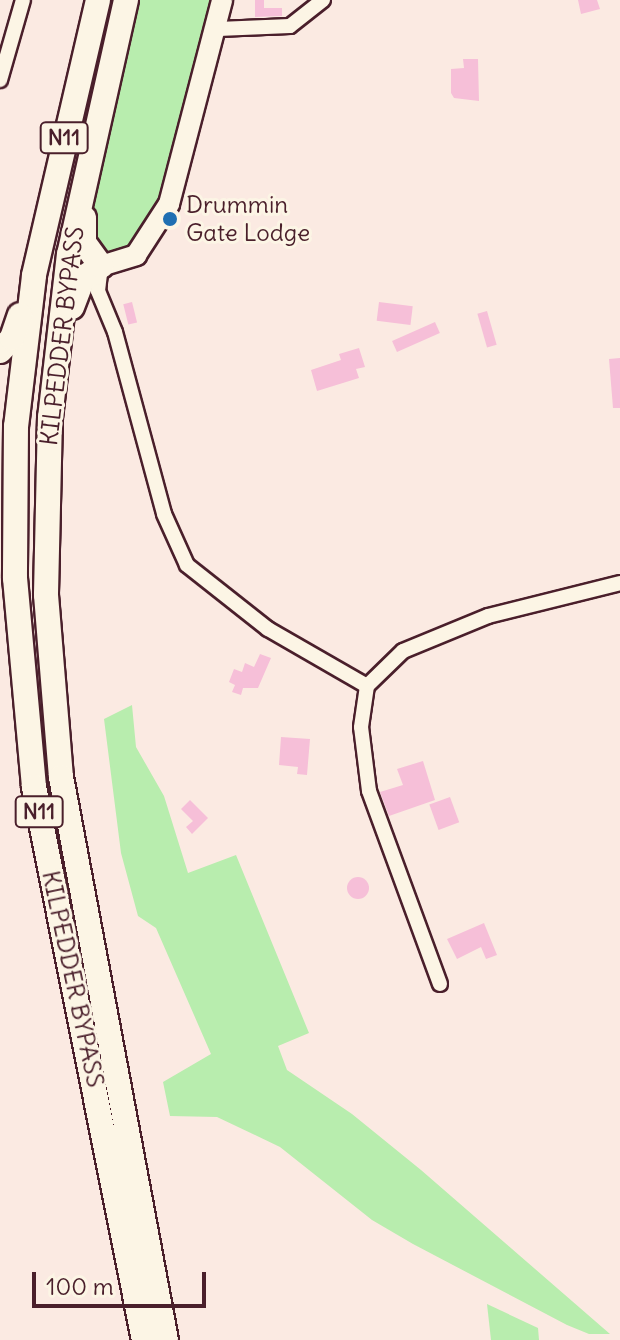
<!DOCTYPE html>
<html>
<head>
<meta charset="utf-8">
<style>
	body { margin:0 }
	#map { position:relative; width:620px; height:1340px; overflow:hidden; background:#fbeae2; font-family:Delius,sans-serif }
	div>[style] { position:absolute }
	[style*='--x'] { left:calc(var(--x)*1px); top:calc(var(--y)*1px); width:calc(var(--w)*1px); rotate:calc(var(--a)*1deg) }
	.green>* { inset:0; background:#b8edae }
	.building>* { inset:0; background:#f6bfd8; transform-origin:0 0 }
	.round { border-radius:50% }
	.roads { filter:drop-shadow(2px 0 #4a1f2b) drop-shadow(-2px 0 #4a1f2b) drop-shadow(0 2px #4a1f2b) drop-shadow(0 -2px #4a1f2b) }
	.minor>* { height:14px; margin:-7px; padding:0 7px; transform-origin:7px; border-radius:7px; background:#fcf5e5 }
	.secondary>* { height:20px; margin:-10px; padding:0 10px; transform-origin:10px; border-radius:10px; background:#fcf5e5 }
	.trunk>* { height:24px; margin:-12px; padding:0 12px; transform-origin:12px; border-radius:12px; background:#fcf5e5 }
	.dots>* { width:22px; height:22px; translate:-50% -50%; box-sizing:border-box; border:4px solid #fcf5e5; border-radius:50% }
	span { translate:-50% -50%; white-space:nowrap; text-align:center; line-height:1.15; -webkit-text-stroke:6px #fcf5e5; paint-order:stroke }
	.shield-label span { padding:2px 6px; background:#fcf5e5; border:2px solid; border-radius:6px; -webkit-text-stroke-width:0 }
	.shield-label { font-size:22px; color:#4a1f2b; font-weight:700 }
	.poi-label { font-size:24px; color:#4a1f2b }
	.left { translate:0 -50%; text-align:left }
	.street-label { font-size:24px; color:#4a1f2b }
	.scale { position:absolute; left:32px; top:1272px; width:174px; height:36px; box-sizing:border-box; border:4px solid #4a1f2b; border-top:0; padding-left:10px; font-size:24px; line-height:28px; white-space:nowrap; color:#4a1f2b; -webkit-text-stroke:6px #fcf5e5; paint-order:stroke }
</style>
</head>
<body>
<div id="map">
	<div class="green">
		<div style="clip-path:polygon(139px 0,215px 0,161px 206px,128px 249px,110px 252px,98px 250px,87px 225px)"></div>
		<div style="clip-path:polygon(132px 705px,136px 747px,164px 796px,188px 873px,236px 855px,309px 1033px,278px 1046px,287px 1070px,352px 1114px,421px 1170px,610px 1334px,589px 1334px,567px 1325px,413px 1244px,372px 1220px,280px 1147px,217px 1117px,170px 1116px,163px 1082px,211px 1054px,156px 928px,138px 916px,121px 853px,104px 719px)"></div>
		<div style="clip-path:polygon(487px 1304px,538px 1328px,539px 1340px,491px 1340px)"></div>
	</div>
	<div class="building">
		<div style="clip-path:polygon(255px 0,264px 0,264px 8px,282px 8px,282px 16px,255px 17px)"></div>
		<div style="clip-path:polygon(578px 0,597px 0,600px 9px,581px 14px)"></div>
		<div style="clip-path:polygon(463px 59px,478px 59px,479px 101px,454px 98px,451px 93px,451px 69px,464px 68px)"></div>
		<div style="left:132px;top:302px;width:21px;height:9px;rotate:76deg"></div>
		<div style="left:379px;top:302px;width:34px;height:19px;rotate:7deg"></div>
		<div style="left:487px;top:311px;width:35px;height:10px;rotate:74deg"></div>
		<div style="left:435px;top:322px;width:12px;height:47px;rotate:66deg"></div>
		<div style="clip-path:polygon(359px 348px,365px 367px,356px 369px,359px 378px,317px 391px,311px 370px,341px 360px,339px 354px)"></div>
		<div style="clip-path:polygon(620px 358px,620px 408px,613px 408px,609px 359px)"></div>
		<div style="clip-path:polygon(260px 654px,271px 658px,258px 688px,243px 688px,241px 695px,232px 692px,235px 685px,229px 682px,234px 669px,242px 672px,245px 663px,254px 667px)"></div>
		<div style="clip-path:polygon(281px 737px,310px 739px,307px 775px,297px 774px,298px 767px,279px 765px)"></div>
		<div style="clip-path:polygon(423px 761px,435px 800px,389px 816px,380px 792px,403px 785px,397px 769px)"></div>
		<div style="left:450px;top:797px;width:27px;height:22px;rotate:70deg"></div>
		<div style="clip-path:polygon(190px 800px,208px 818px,192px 834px,186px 827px,193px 821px,181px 809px)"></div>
		<div class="round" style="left:347px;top:877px;width:22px;height:22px"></div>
		<div style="clip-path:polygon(484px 923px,497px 955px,486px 959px,481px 947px,457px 959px,447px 939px)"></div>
	</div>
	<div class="roads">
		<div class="minor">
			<div style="--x:218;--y:29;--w:72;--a:-2.4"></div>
			<div style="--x:290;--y:26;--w:42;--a:-38.2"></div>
			<div style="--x:0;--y:80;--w:83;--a:-74"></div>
			<div style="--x:101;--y:266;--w:25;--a:97"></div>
			<div style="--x:98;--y:291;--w:44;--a:67.5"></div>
			<div style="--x:115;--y:332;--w:188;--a:74.9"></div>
			<div style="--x:164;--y:514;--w:56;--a:65.7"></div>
			<div style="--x:187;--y:565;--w:103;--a:38.3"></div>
			<div style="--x:268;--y:629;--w:114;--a:29.9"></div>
			<div style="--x:440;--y:984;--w:206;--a:-110.2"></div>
			<div style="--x:369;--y:791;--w:64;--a:-97.1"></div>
			<div style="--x:361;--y:727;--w:41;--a:-81.7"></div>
			<div style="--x:367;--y:686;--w:50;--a:-44.2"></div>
			<div style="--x:403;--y:651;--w:92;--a:-22.4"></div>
			<div style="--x:488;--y:616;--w:136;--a:-14"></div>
		</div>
		<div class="secondary">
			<div style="--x:101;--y:266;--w:37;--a:-17"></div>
			<div style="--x:136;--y:255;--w:61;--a:-57.1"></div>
			<div style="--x:169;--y:204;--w:211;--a:-75.4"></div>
		</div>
		<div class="trunk">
			<div style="--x:98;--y:0;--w:283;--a:103.1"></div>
			<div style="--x:34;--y:276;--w:151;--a:96.8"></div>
			<div style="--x:16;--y:426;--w:152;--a:90.4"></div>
			<div style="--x:15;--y:578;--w:210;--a:84.8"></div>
			<div style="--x:34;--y:787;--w:564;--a:78.75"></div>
			<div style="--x:126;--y:0;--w:260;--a:102.6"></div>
			<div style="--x:69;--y:254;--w:164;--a:96.6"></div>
			<div style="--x:50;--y:417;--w:178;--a:91.3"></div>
			<div style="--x:46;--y:595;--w:183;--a:85.3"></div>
			<div style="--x:61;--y:777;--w:573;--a:79.44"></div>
			<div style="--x:72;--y:307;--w:31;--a:-69"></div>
			<div style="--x:83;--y:278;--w:22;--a:-34"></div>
			<div style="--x:101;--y:266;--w:29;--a:-126"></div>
			<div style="--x:84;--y:243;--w:25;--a:-90"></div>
			<div style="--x:0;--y:351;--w:18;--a:-47"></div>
			<div style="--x:12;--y:338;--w:24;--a:-71"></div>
		</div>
	</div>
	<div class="dots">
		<div style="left:170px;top:219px;background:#1f6fb2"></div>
	</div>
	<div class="shield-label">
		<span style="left:64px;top:138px">N11</span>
		<span style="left:39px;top:812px">N11</span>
	</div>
	<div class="poi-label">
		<span class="left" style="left:186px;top:219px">Drummin<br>Gate Lodge</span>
	</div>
	<div class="street-label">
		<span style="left:62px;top:336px;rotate:-83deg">KILPEDDER BYPASS</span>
		<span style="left:73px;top:979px;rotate:78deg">KILPEDDER BYPASS</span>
	</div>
	<div class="scale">100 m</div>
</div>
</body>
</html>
